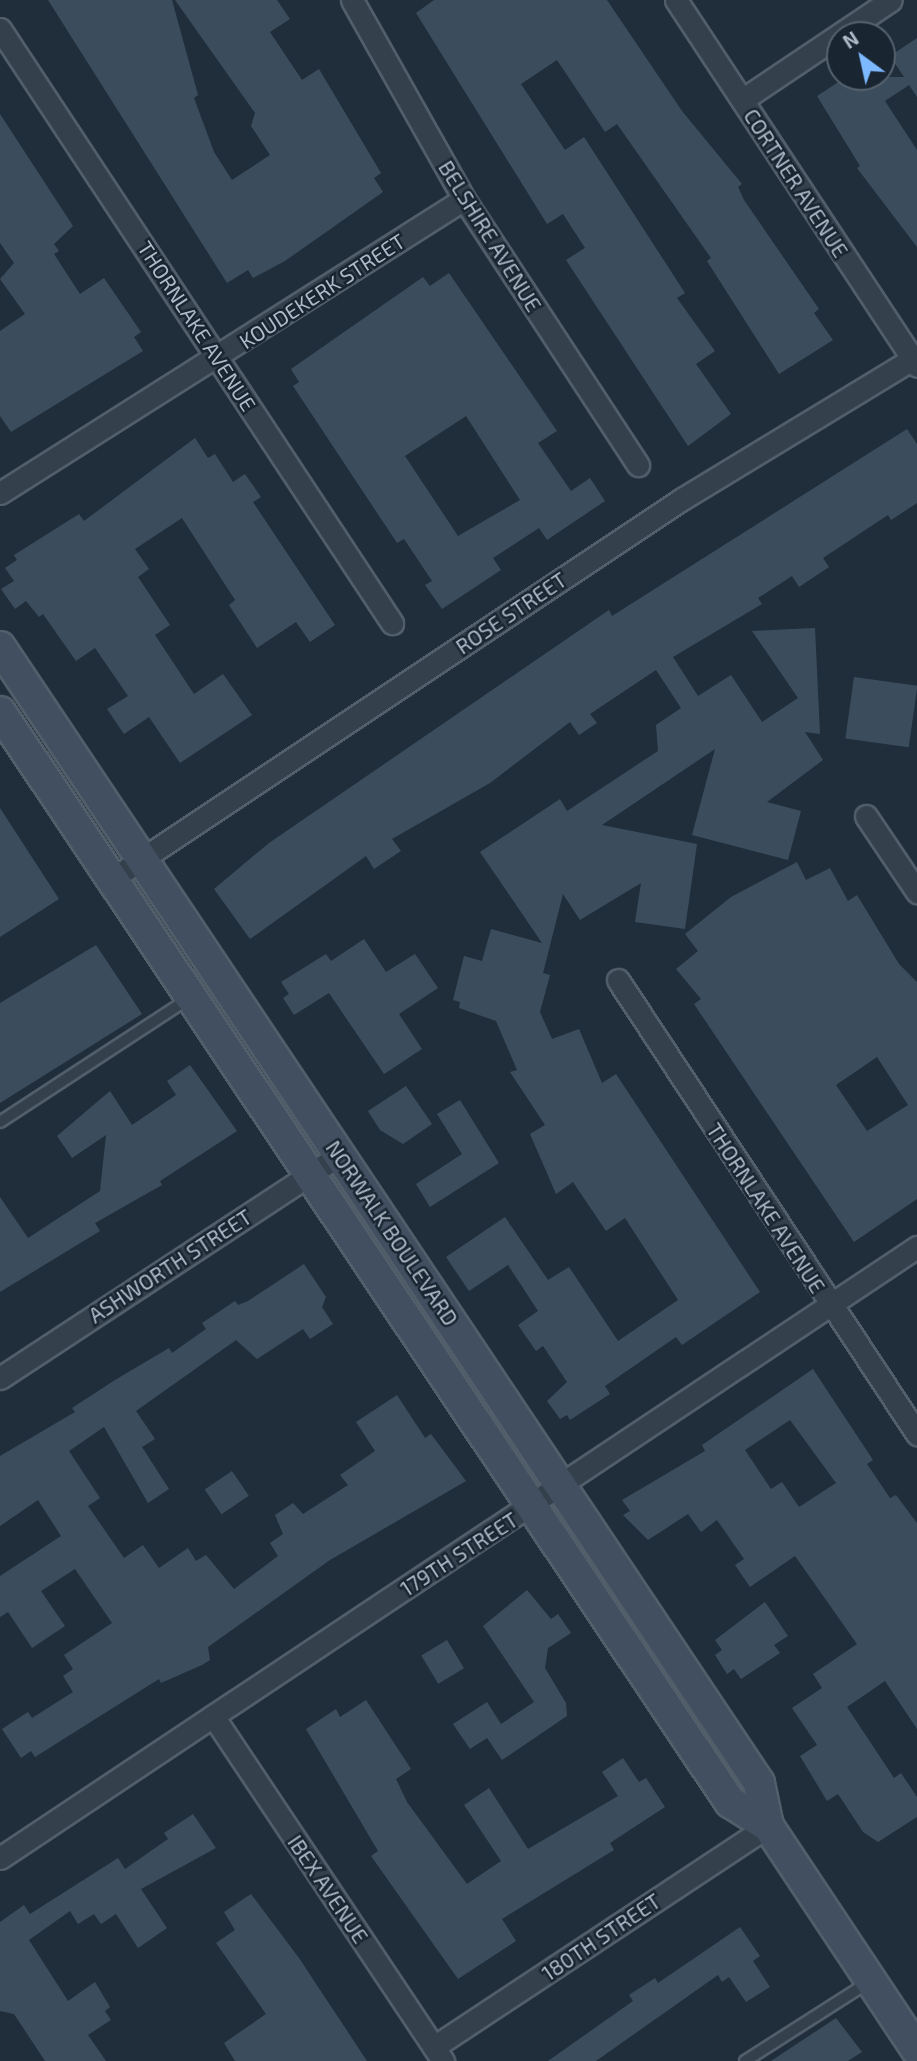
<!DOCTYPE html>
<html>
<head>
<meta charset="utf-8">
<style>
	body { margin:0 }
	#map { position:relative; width:917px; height:2061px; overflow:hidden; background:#202e3c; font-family:"Exo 2",sans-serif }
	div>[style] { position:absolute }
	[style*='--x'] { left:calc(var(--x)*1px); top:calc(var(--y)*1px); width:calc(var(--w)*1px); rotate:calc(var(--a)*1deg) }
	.building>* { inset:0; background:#3b4d5c; transform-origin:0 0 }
	.roads { filter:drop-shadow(2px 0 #525e6a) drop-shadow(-2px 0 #525e6a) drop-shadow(0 2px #525e6a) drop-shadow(0 -2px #525e6a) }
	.lane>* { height:10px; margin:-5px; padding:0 5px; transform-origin:5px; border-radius:5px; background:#34404c }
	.street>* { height:21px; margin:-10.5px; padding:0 10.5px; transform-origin:10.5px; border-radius:10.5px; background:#34404c }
	.secondary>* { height:30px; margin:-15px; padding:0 15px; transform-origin:15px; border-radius:15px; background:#414f60 }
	span { translate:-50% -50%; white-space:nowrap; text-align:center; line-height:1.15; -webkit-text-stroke:5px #192531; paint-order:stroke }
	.street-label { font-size:21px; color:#afbbc8 }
	.north { position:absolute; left:826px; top:21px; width:70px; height:70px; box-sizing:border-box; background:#192531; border:2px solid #55616d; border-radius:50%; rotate:327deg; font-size:19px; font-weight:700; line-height:28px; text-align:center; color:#afbbc8 }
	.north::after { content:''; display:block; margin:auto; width:24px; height:32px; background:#7db9ff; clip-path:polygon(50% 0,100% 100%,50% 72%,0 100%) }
</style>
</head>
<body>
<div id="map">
	<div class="building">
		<div style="clip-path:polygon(48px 0,172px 0,198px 95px,194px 98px,214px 152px,232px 180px,270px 155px,251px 126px,255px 113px,175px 0,277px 0,290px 19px,270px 32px,302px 80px,319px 69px,381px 173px,374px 178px,383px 192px,285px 261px,253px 278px,248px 270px,227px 283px)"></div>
		<div style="clip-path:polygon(434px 0,607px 0,682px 111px,742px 184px,738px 187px,744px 200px,819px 309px,814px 313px,833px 340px,779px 374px,707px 261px,711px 258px,617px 124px,605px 132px,557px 60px,521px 84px,565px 150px,584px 137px,685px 293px,677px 298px,715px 351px,696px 364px,731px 414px,688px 446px,566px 260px,585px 248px,563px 214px,547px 224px,416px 13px)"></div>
		<div style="clip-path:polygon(917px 38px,917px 97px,909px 85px,885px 101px,917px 150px,917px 247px,857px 168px,860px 166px,817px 96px,846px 77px,904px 77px,890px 56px)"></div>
		<div style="clip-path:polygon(0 114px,73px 226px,54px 244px,59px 251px,54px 254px,80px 294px,104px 278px,141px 332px,134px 337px,143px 351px,11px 432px,0 416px,0 331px,25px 314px,0 279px,14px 263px,0 243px)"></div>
		<div style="clip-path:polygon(evenodd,449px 273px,557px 431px,538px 443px,571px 491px,590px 478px,605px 501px,547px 540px,539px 528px,493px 558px,501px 570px,442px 609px,425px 585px,432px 581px,404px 539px,397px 543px,293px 386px,299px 382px,291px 369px,423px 277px,430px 286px,449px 273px,466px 416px,520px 500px,458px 536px,405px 456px,466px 416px)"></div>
		<div style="clip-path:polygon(907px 429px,917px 444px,917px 503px,891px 520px,888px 515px,823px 558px,829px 567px,799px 587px,792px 576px,758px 598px,762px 604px,673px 657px,698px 696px,731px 675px,762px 722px,798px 698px,752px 631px,815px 628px,820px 734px,805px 732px,823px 760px,767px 802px,801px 811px,788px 860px,692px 835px,715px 749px,602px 825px,697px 844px,685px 929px,635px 922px,641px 883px,580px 920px,563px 894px,543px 973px,550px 975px,540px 1012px,552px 1039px,579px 1029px,602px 1083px,616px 1074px,760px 1292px,682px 1345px,676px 1337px,605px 1386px,610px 1394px,570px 1420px,567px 1415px,560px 1419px,547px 1401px,567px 1382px,543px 1346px,536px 1351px,518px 1325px,538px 1311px,508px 1265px,469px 1291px,446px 1257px,505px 1217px,548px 1280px,569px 1267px,618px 1341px,678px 1300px,625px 1218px,606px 1231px,573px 1182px,556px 1194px,530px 1134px,545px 1125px,510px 1072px,517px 1070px,496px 1021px,459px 1008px,460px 1002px,453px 1000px,464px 956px,482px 961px,491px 929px,542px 943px,480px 852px,560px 799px,567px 811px,658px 751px,656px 725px,681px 708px,656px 670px,590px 714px,597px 723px,579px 735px,570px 722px,490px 783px,392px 839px,401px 851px,374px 869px,366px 856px,250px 939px,214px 889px,269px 843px,609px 610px,612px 616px)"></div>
		<div style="clip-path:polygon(195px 438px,208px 458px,215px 454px,233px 482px,245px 474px,261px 497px,253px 502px,335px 625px,310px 642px,296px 622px,257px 648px,229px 605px,235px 600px,182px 518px,135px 549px,149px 569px,138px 577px,170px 625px,155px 635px,194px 694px,223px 674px,252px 715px,180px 763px,149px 717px,124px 734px,107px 709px,128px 696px,95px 648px,76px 661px,43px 614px,39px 617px,26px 601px,15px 609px,1px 589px,14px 581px,5px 568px,17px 560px,14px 555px,79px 514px,84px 521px)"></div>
		<div style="left:854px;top:677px;width:64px;height:62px;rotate:8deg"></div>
		<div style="clip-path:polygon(0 808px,59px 899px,0 937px)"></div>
		<div style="clip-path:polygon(evenodd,797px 862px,806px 880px,830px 868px,848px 901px,857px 895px,899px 964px,917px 982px,917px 1199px,854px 1242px,694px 1004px,701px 999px,676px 969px,698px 951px,685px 934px,731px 897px,797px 862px,877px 1057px,908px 1105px,867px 1131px,836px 1085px,877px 1057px)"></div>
		<div style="clip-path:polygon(364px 939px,386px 972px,415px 954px,438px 988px,399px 1014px,422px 1049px,384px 1074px,329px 993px,294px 1015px,283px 998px,289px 994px,281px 982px,326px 954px,331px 961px)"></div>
		<div style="clip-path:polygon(96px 945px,142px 1014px,0 1103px,0 1003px)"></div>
		<div style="clip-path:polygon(190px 1065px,237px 1131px,160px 1181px,162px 1185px,95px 1223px,100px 1231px,0 1292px,0 1197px,28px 1238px,100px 1191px,106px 1135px,72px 1158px,57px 1136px,110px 1091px,132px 1125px,176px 1095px,167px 1081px)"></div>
		<div style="clip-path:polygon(406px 1086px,432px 1124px,403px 1144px,380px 1130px,368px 1111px)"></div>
		<div style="clip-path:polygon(460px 1100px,499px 1163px,430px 1207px,416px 1184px,462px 1154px,437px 1114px)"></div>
		<div style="clip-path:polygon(304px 1264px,326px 1297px,322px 1307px,333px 1324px,310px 1339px,303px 1329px,257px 1359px,236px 1340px,136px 1411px,155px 1439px,142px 1447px,169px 1489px,148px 1503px,104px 1427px,69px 1451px,100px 1498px,88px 1506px,124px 1558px,143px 1545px,159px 1568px,188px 1548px,196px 1561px,206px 1555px,234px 1589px,278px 1556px,270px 1543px,283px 1534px,275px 1515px,293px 1503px,303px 1514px,348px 1485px,340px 1475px,375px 1451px,356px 1422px,397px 1395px,425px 1438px,431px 1434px,466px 1481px,330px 1560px,208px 1647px,210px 1660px,202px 1665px,161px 1683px,159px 1679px,35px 1757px,31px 1751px,21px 1758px,2px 1729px,28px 1712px,32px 1718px,73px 1692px,63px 1676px,73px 1669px,64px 1655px,112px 1623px,75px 1569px,41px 1591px,65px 1626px,32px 1648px,8px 1612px,0 1617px,0 1576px,61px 1536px,38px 1500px,0 1526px,0 1456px,75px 1412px,72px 1408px,115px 1380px,169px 1348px,172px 1353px,206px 1329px,202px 1323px,235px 1301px,238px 1305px,248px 1301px)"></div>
		<div style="clip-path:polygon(evenodd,813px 1369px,873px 1460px,867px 1464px,890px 1498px,896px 1495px,917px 1523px,917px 1729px,885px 1681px,847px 1707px,894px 1778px,901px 1773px,917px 1797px,917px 1817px,878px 1842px,863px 1832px,838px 1794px,827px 1801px,800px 1756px,817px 1745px,792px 1708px,822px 1688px,813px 1674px,857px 1644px,795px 1556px,750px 1587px,735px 1565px,744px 1559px,717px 1520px,701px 1532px,688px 1514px,648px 1540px,623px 1515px,630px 1511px,622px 1500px,705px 1451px,702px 1445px,813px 1369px,790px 1420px,836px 1483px,799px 1507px,782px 1482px,771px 1489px,745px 1450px,790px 1420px)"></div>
		<div style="left:232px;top:1471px;width:30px;height:33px;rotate:56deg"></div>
		<div style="clip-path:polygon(527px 1590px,551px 1619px,558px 1614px,571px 1633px,548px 1648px,545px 1668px,566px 1703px,567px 1716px,502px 1760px,487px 1738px,470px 1749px,453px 1724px,487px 1702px,501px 1724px,534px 1702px,483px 1626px)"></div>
		<div style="clip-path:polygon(765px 1602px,788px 1636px,774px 1645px,780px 1653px,741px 1679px,734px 1669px,727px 1674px,715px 1655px,722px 1650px,715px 1640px)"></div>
		<div style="left:447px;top:1640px;width:33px;height:30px;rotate:59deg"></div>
		<div style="clip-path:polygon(366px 1700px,411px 1769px,396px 1779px,407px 1802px,467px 1884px,501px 1861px,464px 1805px,489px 1788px,528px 1849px,618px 1796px,602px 1772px,623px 1758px,639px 1782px,646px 1778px,665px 1807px,610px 1843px,614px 1850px,502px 1919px,516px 1941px,458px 1979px,371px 1856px,378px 1851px,306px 1729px,336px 1709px,340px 1717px)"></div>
		<div style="clip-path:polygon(193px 1814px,216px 1848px,141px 1889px,167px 1928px,138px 1948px,116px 1914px,101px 1924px,94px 1914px,78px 1924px,70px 1911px,29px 1940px,68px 2001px,95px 1982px,110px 2007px,105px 2011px,111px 2020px,88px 2035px,106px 2061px,45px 2061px,14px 2014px,0 2011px,0 1922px,24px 1905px,30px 1914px,118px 1858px,125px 1869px,168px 1839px,164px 1833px)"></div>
		<div style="clip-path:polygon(251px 1894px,299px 1958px,367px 2061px,235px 2061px,224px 2043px,266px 2014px,216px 1943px,235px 1930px,224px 1912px)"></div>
		<div style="clip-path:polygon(740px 1927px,760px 1956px,753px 1961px,770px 1987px,746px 2002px,729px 1977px,722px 1982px,718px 1975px,596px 2061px,548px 2061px,633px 2001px,629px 1995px,655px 1978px,658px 1983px)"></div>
		<div style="clip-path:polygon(836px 2018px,862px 2052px,848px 2061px,771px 2061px)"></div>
	</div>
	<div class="roads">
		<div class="lane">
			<div style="--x:0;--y:1122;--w:225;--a:-33.2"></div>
			<div style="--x:745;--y:2061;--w:147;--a:-32.5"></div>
		</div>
		<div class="street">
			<div style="--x:352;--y:0;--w:228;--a:60.6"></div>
			<div style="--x:464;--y:199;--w:318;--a:56.8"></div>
			<div style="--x:676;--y:0;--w:438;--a:56.6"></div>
			<div style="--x:0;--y:29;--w:712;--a:56.58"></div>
			<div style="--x:742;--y:100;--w:179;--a:-33.9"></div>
			<div style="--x:0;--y:493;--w:549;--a:-32.36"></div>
			<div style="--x:866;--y:816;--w:92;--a:56.1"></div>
			<div style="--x:112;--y:879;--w:685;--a:-33.69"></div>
			<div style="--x:682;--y:499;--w:275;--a:-31.3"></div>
			<div style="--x:618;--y:980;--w:544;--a:56.63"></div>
			<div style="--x:0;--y:1378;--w:406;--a:-33.3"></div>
			<div style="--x:213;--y:1716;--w:415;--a:56.3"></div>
			<div style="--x:0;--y:1858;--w:1102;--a:-33.68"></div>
			<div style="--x:434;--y:2047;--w:400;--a:-33.5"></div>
		</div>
		<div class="secondary">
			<div style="--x:0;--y:647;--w:1366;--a:56.25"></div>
			<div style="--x:759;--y:1783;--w:44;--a:78.2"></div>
			<div style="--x:768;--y:1826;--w:269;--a:56.4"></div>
			<div style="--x:0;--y:712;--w:1312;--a:56.19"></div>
			<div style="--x:730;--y:1802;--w:45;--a:32.3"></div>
		</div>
	</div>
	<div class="street-label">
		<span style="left:796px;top:183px;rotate:57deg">CORTNER AVENUE</span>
		<span style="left:490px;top:236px;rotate:58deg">BELSHIRE AVENUE</span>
		<span style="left:322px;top:291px;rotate:-33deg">KOUDEKERK STREET</span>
		<span style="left:197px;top:326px;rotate:57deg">THORNLAKE AVENUE</span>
		<span style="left:511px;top:613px;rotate:-34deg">ROSE STREET</span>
		<span style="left:766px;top:1208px;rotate:57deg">THORNLAKE AVENUE</span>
		<span style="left:392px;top:1233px;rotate:56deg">NORWALK BOULEVARD</span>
		<span style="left:170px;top:1266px;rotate:-33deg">ASHWORTH STREET</span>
		<span style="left:459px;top:1554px;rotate:-33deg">179TH STREET</span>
		<span style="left:328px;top:1889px;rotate:56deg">IBEX AVENUE</span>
		<span style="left:601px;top:1937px;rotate:-34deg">180TH STREET</span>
	</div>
	<div class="north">N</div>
</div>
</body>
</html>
